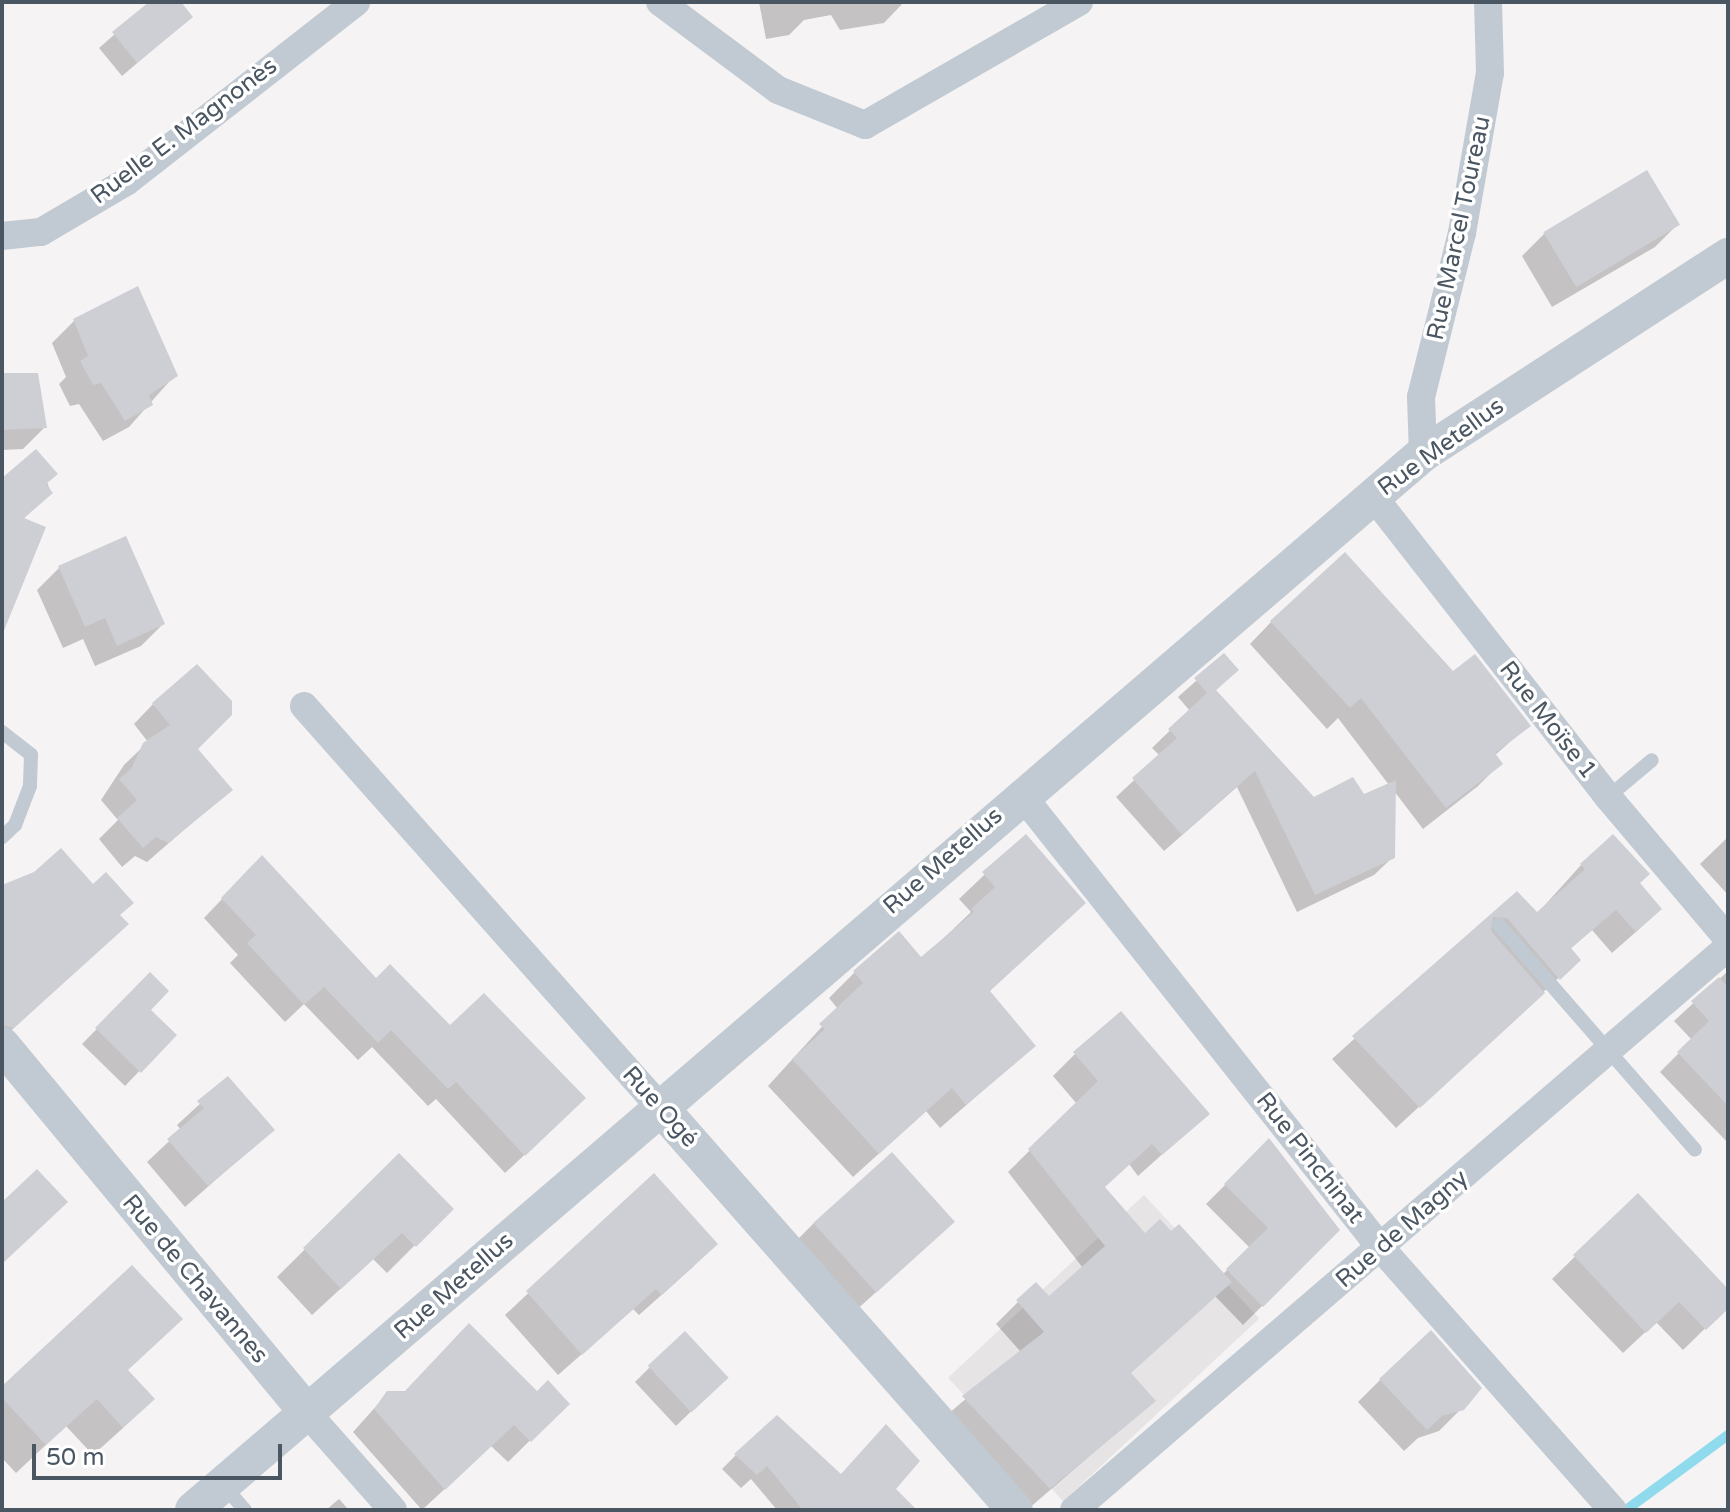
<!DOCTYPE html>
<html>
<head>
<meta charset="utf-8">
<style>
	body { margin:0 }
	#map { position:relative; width:1730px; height:1512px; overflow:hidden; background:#f5f3f3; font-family:"Varela Round",sans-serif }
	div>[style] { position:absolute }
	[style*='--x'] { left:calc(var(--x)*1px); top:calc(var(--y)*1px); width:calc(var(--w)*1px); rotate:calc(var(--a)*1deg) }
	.education>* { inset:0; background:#e6e4e5; transform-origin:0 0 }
	.shadow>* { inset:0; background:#0003 }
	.stream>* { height:10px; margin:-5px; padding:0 5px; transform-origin:5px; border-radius:5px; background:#90daee }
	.building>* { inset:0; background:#cdcfd5; transform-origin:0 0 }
	.service>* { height:14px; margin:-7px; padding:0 7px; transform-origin:7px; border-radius:7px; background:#c1cad2 }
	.minor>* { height:28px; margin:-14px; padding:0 14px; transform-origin:14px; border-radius:14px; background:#c1cad2 }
	.tertiary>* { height:36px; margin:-18px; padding:0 18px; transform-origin:18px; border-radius:18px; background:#c1cad2 }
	span { translate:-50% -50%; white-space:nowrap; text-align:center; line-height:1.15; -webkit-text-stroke:7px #fff; paint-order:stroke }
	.street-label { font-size:24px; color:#4a5661 }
	.frame { position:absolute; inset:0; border:4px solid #4a5661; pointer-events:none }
	.scale { position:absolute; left:32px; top:1444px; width:250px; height:36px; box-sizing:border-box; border:4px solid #4a5661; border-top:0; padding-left:10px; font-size:24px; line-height:28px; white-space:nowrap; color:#4a5661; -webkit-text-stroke:6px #fff; paint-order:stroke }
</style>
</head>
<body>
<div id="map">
	<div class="education">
		<div style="left:1144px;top:1195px;width:169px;height:268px;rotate:47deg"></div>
	</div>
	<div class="shadow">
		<div style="clip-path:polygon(152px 2px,178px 2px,191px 17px,122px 76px,99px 48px)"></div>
		<div style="clip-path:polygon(759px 2px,904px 2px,884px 23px,840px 30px,831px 15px,804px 20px,789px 35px,766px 39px)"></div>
		<div style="clip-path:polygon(1677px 225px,1655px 247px,1552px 307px,1522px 256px,1544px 234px)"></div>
		<div style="clip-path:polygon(74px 321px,175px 375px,129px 427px,103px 441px,79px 404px,70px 406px,59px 384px,66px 377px,52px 343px)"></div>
		<div style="clip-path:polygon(2px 375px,45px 427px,23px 449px,2px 450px)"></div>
		<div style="clip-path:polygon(36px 452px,51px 493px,23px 519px,18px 592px,2px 608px,2px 481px)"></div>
		<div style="clip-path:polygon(59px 568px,163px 624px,141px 646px,95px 666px,83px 639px,63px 648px,37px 590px)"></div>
		<div style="clip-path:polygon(1271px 622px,1453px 674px,1528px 726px,1494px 756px,1500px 764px,1478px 786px,1423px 829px,1394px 791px,1393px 857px,1374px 875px,1297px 912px,1237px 787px,1164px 851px,1116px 797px,1160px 756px,1152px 748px,1190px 711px,1178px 697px,1224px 656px,1237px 670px,1215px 691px,1314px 799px,1363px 796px,1389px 785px,1338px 718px,1327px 729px,1250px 644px)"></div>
		<div style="clip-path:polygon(153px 704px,230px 790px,147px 862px,135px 856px,122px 867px,99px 839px,118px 820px,101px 800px,124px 765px,148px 742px,134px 724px)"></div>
		<div style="clip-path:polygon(1025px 836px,988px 992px,1034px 1046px,940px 1128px,926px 1111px,853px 1177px,768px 1086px,838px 1009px,829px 998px,854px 973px,899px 934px,921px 960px,971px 912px,959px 899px)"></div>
		<div style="clip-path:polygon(1728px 837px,1728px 895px,1700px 864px)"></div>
		<div style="clip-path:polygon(262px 857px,376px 980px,450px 1028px,565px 1117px,505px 1173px,436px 1099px,428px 1106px,372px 1047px,358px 1060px,304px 1004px,285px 1022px,230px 963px,238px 955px,204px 918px)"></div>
		<div style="clip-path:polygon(1581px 865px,1638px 884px,1638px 930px,1612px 953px,1592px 930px,1569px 950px,1578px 960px,1396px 1128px,1332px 1059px,1516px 893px,1536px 915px)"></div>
		<div style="clip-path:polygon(35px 874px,126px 924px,2px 1039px,2px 888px)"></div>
		<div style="clip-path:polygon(1728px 971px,1728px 1143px,1660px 1072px,1692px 1040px,1674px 1021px)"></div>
		<div style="clip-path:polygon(150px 975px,148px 1010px,174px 1035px,125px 1086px,82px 1044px)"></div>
		<div style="clip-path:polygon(1075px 1054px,1207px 1114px,1138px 1176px,1129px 1164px,1103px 1188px,1145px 1236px,1222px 1275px,1250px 1248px,1206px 1204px,1269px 1141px,1338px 1230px,1243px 1325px,1215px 1296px,1129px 1374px,1153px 1401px,1027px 1510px,941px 1420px,1021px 1352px,996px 1324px,1036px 1284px,1049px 1299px,1083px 1268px,1008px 1172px,1077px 1104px,1053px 1076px)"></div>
		<div style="clip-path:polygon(228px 1078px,272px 1130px,185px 1207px,147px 1162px,181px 1130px,177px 1125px)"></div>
		<div style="clip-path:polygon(399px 1156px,451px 1209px,387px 1273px,373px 1259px,312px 1315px,277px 1277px)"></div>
		<div style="clip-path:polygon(653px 1176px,694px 1266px,639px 1315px,633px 1309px,558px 1375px,505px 1315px)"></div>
		<div style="clip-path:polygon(1637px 1196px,1728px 1292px,1728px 1306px,1683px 1350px,1656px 1322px,1623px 1353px,1552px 1279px)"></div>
		<div style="clip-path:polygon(953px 1222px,852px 1314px,792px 1245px,814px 1223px)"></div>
		<div style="clip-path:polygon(650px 1367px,711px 1392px,676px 1426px,635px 1382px)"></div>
		<div style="clip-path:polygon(126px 1371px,123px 1428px,93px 1455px,66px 1426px,16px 1473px,2px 1458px,2px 1389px)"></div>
		<div style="clip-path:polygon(1380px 1380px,1462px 1408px,1439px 1431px,1418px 1438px,1404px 1451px,1358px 1402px)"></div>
		<div style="clip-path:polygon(388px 1393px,537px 1394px,567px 1404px,508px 1462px,491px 1446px,422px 1510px,353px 1432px)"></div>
		<div style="clip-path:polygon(736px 1455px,894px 1489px,903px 1510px,777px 1510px,751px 1479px,741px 1488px,722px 1469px)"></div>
		<div style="clip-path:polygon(339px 1499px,349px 1510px,326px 1510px)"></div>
	</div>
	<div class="stream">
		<div style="--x:1626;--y:1510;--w:127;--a:-36.3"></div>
	</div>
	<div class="building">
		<div style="clip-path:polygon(149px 2px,181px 2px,193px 17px,137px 63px,112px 32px)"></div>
		<div style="left:1647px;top:170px;width:64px;height:121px;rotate:59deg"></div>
		<div style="clip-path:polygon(138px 286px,178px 376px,149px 395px,153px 405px,125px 421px,101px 383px,93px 385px,80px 361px,88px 356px,73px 319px)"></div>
		<div style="clip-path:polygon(2px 373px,38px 373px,47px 428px,2px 430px)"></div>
		<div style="clip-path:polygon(36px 449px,58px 474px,46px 484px,53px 493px,24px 518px,46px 527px,3px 633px,2px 478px)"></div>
		<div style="clip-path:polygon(126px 536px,165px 624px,117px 646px,105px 618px,85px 627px,58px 566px)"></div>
		<div style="clip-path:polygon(1345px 552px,1453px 671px,1475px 654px,1531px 726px,1495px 753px,1503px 764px,1446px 808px,1361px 698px,1350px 708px,1270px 621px)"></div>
		<div style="clip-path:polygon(1224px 653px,1239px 670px,1216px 690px,1314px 797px,1353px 777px,1364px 794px,1396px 780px,1395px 858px,1315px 895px,1255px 771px,1182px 835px,1132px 778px,1177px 738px,1168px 729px,1207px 693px,1194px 678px)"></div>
		<div style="clip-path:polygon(197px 664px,232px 701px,232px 715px,198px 749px,233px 790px,168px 843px,156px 837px,143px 848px,117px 818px,137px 800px,119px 779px,131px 769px,143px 743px,170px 725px,152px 703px)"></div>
		<div style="clip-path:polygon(1026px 834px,1086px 903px,990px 991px,1036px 1046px,966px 1105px,952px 1088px,879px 1154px,792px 1059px,825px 1029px,819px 1024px,863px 983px,853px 971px,899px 931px,921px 957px,974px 912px,971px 909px,995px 887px,982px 872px)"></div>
		<div style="clip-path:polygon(1613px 834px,1650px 874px,1640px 883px,1662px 909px,1636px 932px,1616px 910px,1571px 948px,1581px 960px,1560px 980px,1507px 918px,1493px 917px,1491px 931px,1545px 993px,1420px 1108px,1352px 1036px,1517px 891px,1537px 912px,1585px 869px,1580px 864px)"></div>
		<div style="clip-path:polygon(61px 848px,93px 884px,106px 872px,134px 903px,120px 915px,129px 924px,14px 1028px,2px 1025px,2px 885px,34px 872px)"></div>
		<div style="clip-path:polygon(262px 855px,376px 978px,390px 964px,450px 1025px,484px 993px,586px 1098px,525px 1156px,456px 1082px,448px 1089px,391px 1030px,378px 1043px,324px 987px,304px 1005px,247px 943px,256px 935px,221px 898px)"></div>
		<div style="clip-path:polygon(150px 972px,169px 991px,151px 1010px,177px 1035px,141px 1073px,95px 1028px)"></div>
		<div style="clip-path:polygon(1719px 977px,1728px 987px,1728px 1106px,1677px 1052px,1709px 1021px,1691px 1001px)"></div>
		<div style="clip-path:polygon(1121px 1011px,1210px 1114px,1162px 1155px,1152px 1144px,1105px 1187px,1145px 1233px,1160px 1219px,1171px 1231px,1179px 1224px,1232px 1282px,1131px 1373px,1156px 1401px,1050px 1489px,962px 1396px,1044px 1332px,1016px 1300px,1036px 1282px,1049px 1296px,1105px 1246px,1028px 1149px,1098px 1081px,1073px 1052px)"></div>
		<div style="clip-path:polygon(228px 1076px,275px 1130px,208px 1186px,167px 1139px,204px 1108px,197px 1101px)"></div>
		<div style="clip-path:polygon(1269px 1138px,1340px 1230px,1263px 1307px,1226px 1269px,1268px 1228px,1224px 1184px)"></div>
		<div style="left:892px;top:1152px;width:94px;height:106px;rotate:48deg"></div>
		<div style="clip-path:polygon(399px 1153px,454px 1209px,416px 1247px,402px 1233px,341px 1289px,303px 1248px)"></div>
		<div style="clip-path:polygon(37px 1169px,68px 1202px,2px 1264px,2px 1202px)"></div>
		<div style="clip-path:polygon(654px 1173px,718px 1244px,662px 1295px,656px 1289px,582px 1355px,526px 1291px)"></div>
		<div style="clip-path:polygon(1638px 1193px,1728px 1289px,1728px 1309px,1706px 1330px,1679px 1302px,1646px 1333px,1573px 1255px)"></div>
		<div style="clip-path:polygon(132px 1265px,183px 1319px,128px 1370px,155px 1399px,123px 1428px,97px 1399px,46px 1445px,2px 1398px,2px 1386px)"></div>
		<div style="clip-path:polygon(469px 1323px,537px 1391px,548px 1380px,570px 1404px,531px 1442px,514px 1425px,445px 1490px,374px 1409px,387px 1391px,405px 1391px)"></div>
		<div style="clip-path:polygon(1431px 1330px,1482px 1388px,1464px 1410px,1442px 1416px,1427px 1430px,1379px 1379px)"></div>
		<div style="left:685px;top:1331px;width:64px;height:51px;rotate:47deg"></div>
		<div style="clip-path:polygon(777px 1415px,841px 1474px,886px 1424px,920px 1461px,896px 1489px,917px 1510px,803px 1510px,767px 1466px,757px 1475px,734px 1454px)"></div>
	</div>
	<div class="service">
		<div style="--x:2;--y:732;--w:37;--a:38"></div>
		<div style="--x:31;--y:755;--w:31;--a:92"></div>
		<div style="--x:30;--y:786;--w:42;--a:111"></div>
		<div style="--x:15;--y:825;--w:18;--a:137"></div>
		<div style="--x:1608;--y:797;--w:57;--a:-40.1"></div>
		<div style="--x:1499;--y:925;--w:298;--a:48.9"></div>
		<div style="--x:224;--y:1486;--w:32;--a:49"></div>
	</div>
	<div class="minor">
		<div style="--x:660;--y:2;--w:147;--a:36.7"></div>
		<div style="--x:778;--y:90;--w:94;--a:21.9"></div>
		<div style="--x:865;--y:125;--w:247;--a:-29.9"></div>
		<div style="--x:2;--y:236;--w:39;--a:-6"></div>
		<div style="--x:41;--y:232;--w:99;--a:-30.5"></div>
		<div style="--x:126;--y:182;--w:292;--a:-38"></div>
		<div style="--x:1423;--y:454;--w:57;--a:-92"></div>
		<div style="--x:1421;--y:397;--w:169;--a:-76"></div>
		<div style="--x:1462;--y:233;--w:162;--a:-80.1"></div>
		<div style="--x:1490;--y:73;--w:71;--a:-91.6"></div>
		<div style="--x:1373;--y:496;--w:382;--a:52"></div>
		<div style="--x:1608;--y:797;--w:186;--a:49.8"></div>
		<div style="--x:304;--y:706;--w:535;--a:48.41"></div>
		<div style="--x:1021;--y:794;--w:578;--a:51.6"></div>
		<div style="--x:1380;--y:1247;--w:351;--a:48.5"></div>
		<div style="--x:308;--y:1414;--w:128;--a:48.5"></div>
		<div style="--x:1074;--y:1510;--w:863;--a:-40.72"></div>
	</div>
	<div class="tertiary">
		<div style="--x:2;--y:1045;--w:479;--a:50.3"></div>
		<div style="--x:659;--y:1106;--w:538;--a:48.61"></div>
		<div style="--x:193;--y:1510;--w:1621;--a:-40.65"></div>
		<div style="--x:1423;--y:454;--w:364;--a:-33"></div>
	</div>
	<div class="street-label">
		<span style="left:184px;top:131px;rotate:-37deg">Ruelle E. Magnonès</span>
		<span style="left:1459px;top:228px;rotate:-78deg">Rue Marcel Toureau</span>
		<span style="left:1441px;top:447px;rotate:-36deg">Rue Metellus</span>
		<span style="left:1548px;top:720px;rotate:52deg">Rue Moïse 1</span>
		<span style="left:943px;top:861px;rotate:-41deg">Rue Metellus</span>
		<span style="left:660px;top:1107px;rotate:48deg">Rue Ogé</span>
		<span style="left:1310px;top:1158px;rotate:52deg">Rue Pinchinat</span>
		<span style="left:1402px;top:1229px;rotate:-41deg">Rue de Magny</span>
		<span style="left:195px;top:1279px;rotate:50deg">Rue de Chavannes</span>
		<span style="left:454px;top:1286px;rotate:-41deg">Rue Metellus</span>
	</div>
	<div class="frame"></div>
	<div class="scale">50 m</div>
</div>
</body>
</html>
